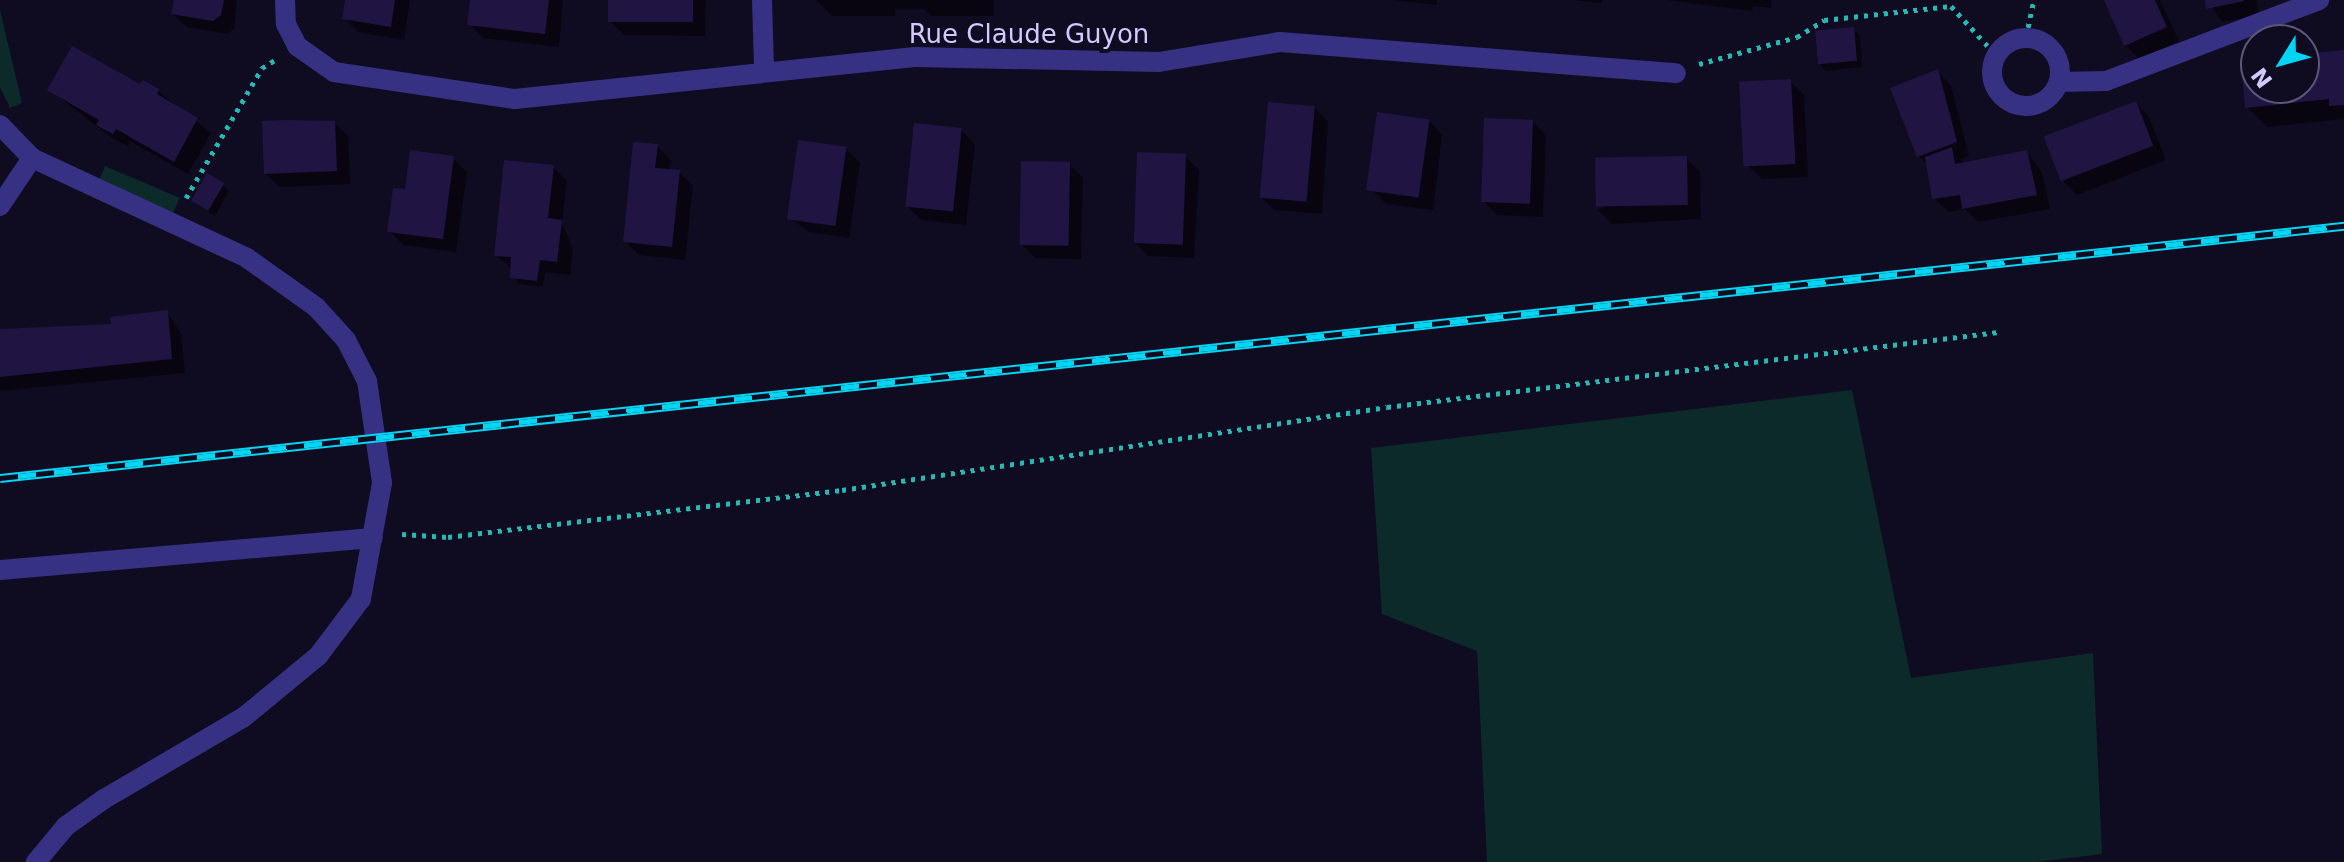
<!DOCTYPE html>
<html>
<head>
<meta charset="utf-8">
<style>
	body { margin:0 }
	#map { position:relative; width:2344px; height:862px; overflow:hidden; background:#0f0b20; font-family:"DejaVu Sans",sans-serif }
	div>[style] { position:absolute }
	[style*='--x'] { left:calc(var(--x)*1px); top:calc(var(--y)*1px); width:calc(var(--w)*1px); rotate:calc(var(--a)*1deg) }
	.green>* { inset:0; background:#0d2a2a; transform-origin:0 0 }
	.shadow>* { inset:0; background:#0007 }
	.building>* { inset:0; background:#201542; transform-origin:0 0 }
	.path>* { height:5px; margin-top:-2.5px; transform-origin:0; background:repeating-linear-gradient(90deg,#23b9b4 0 4px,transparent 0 10px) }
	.street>* { height:20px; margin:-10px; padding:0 10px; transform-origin:10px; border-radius:10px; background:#373183 }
	.street>.ring { margin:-10px; padding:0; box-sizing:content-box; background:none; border:20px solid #373183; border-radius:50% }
	.rail>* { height:9px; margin-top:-4.5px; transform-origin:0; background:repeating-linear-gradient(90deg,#0f0b20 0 18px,#00d5f4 0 36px); box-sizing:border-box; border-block:2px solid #00d5f4 }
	span { translate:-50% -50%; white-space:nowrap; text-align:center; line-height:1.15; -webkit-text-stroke:8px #0f0b20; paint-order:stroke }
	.street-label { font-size:26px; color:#d1c9ff }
	.north { position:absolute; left:2240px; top:24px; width:80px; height:80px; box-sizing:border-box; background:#0f0b20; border:2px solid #5d5779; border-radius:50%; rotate:233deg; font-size:22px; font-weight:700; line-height:32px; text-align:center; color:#d1c9ff }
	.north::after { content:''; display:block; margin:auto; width:28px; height:36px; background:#00d5f4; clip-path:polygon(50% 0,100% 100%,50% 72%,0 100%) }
</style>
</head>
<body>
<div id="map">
	<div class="green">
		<div style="clip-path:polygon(0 10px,22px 103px,10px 108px,0 87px)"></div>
		<div style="left:105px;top:166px;width:81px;height:17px;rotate:23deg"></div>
		<div style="clip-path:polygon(1852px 390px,1911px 678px,2093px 653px,2102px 854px,2036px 862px,1487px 862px,1477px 651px,1382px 614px,1371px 448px)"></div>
	</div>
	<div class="shadow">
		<div style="clip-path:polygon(176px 0,237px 0,234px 29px,227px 34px,187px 27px,173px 14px)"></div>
		<div style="clip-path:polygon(347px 0,410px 0,404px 40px,358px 32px,344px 18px)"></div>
		<div style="clip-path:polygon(472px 0,563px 0,559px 47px,483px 38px,470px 24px)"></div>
		<div style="clip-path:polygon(610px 0,706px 0,705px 36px,624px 35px,610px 21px)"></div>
		<div style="clip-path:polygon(816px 0,994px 0,994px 16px,931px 16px,924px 9px,895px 9px,895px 16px,832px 16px)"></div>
		<div style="clip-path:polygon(1391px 0,1437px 0,1437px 5px)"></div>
		<div style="clip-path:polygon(1572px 0,1602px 0,1602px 3px)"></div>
		<div style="clip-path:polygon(1667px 0,1771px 0,1771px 8px,1753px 6px,1752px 11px)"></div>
		<div style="clip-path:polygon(2106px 0,2160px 0,2179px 41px,2139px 59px,2126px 45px)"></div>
		<div style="clip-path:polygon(2207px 0,2257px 0,2259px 15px,2222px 22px)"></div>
		<div style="clip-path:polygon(1853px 29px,1860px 35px,1862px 67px,1826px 71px,1820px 65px)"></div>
		<div style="clip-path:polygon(2344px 52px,2344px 119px,2267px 127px,2247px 107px,2256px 62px,2256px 88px,2304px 88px,2304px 56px)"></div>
		<div style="clip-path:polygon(1938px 72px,1951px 86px,1969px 156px,1961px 159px,1965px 163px,2027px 152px,2042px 172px,2050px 209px,1978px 222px,1965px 209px,1948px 212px,1934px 198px,1929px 167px,1919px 156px)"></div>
		<div style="clip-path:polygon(1790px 81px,1804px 95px,1808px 177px,1762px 179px,1748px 166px)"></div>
		<div style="clip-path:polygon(141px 87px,158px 91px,211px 133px,188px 174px,130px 141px,128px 146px,112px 138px,50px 90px)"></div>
		<div style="clip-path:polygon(2136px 103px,2149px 117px,2166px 160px,2077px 195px,2063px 181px)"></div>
		<div style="clip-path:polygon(1315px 108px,1328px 121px,1322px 214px,1274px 210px,1260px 196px)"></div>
		<div style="clip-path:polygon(1429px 121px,1442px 135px,1433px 210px,1386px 204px,1372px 190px)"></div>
		<div style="clip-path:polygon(1533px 122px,1546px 136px,1543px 217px,1497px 215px,1483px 201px)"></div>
		<div style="clip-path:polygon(334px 123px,348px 136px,350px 184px,280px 187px,266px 174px)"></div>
		<div style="clip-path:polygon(961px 130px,975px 144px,966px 225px,921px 220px,907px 206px)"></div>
		<div style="clip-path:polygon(657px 146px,671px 160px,669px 171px,679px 172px,693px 186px,685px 260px,639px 255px,625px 241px)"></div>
		<div style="clip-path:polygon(846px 149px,860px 163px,849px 238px,809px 232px,790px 218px)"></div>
		<div style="clip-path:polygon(1185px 156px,1199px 170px,1194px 258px,1148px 256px,1134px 242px)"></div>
		<div style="clip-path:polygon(453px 158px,467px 172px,456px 252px,403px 245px,389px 231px,406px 191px)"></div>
		<div style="clip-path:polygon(1686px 158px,1700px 172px,1701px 219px,1612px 224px,1598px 210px)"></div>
		<div style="clip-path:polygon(1069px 164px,1083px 178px,1081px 259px,1035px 258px,1021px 244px)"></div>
		<div style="clip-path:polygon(553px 167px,567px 181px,562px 223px,573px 249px,570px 275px,545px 272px,543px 287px,518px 284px,512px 269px,496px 255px)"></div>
		<div style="clip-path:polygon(222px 185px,229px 191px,215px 216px,193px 201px)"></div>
		<div style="clip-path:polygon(167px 312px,181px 333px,185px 373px,0 391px,0 332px,113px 326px)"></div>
	</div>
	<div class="building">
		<div style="clip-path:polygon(174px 0,224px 0,221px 15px,213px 21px,171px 14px)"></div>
		<div style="clip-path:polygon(345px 0,395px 0,391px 27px,342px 19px)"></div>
		<div style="clip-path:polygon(470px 0,549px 0,545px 34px,467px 25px)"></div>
		<div style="left:608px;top:0;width:85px;height:22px"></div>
		<div style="clip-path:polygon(2104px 0,2155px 0,2167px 27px,2124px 46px)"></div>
		<div style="clip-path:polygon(2205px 0,2244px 0,2244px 1px,2206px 9px)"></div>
		<div style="left:1854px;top:27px;width:34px;height:39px;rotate:85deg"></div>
		<div style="clip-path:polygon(72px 46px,140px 84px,143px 80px,159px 89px,157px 94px,198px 118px,174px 162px,116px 129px,113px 134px,96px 125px,99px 120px,47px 90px)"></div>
		<div style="clip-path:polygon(2344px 50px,2344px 105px,2329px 106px,2329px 99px,2245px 108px,2241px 61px,2256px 60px,2256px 88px,2304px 88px,2304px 54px)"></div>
		<div style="clip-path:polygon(1938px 69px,1957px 142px,1917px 157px,1890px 88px)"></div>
		<div style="left:1791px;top:79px;width:85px;height:52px;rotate:87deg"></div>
		<div style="left:2136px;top:101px;width:48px;height:99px;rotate:69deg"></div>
		<div style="left:1268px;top:102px;width:47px;height:96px;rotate:5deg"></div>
		<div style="left:1377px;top:112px;width:53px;height:79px;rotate:8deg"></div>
		<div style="left:1484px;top:118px;width:49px;height:84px;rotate:2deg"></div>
		<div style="clip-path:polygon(282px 120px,335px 121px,337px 171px,264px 174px,262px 121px)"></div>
		<div style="left:914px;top:123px;width:48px;height:84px;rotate:6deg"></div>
		<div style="left:798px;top:140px;width:49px;height:80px;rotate:8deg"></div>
		<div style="clip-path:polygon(633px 142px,658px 144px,655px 168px,680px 170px,672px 247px,623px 242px)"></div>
		<div style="clip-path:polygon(1952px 147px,1955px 164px,2027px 150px,2037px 195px,1962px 209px,1960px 195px,1932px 199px,1925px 157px)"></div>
		<div style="clip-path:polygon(410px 150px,454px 156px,443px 239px,387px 232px,393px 188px,405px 189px)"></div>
		<div style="left:1137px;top:152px;width:49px;height:91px;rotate:2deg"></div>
		<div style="left:1687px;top:156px;width:49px;height:92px;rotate:89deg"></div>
		<div style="clip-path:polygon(504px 160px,554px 165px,548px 218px,562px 220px,557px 262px,540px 260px,537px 281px,510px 278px,511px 257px,494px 256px)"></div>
		<div style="left:1021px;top:161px;width:49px;height:84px;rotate:1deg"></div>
		<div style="left:207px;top:173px;width:20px;height:32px;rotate:30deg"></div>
		<div style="clip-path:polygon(168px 310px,172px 359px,0 377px,0 329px,111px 324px,110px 317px)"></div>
	</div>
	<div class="path">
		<div style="--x:2026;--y:37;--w:38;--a:-78"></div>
		<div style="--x:1699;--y:64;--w:102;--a:-15.4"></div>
		<div style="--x:1797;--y:37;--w:32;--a:-32"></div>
		<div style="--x:1824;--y:20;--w:128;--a:-6.3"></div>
		<div style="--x:1951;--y:6;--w:67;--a:47.4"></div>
		<div style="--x:186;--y:198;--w:151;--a:-59.7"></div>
		<div style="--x:262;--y:68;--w:15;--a:-32"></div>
		<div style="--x:402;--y:534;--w:46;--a:3.7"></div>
		<div style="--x:448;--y:537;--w:397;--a:-6.8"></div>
		<div style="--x:842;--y:490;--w:551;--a:-8.66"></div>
		<div style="--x:1387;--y:407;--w:616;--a:-7"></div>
	</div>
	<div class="street">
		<div style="--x:285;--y:0;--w:24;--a:88"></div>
		<div style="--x:286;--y:24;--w:25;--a:63"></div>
		<div style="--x:297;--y:46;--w:45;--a:35.1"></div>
		<div style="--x:334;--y:72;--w:183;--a:8.5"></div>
		<div style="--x:515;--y:99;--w:402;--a:-6"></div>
		<div style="--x:915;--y:57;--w:244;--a:1.2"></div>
		<div style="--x:1159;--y:62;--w:123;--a:-9.4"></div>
		<div style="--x:1280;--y:42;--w:397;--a:4.5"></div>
		<div style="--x:762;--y:0;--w:69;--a:88.3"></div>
		<div class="ring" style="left:1992px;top:38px;width:48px;height:48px"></div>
		<div style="--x:2059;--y:82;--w:47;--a:-1.2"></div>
		<div style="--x:2106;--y:81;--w:228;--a:-20.8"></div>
		<div style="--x:0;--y:125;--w:46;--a:45.9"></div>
		<div style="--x:32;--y:158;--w:237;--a:24.9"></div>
		<div style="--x:247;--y:258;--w:85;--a:35.4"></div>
		<div style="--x:316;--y:307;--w:45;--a:47.7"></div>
		<div style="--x:346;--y:340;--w:46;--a:62.9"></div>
		<div style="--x:367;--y:381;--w:103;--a:81.6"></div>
		<div style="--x:382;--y:483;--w:118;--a:100.3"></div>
		<div style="--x:361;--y:599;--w:71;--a:127"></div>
		<div style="--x:318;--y:656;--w:96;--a:140.5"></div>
		<div style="--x:244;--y:717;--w:162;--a:149.6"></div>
		<div style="--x:104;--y:799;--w:47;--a:144.6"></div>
		<div style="--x:66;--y:826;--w:47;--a:129.8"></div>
		<div style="--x:0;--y:206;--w:58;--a:-56.3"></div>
		<div style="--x:0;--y:570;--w:374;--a:-4.9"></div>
	</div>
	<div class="rail">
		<div style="--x:0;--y:478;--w:2358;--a:-6.14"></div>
	</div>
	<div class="street-label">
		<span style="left:1029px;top:35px">Rue Claude Guyon</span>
	</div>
	<div class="north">N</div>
</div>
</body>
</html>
